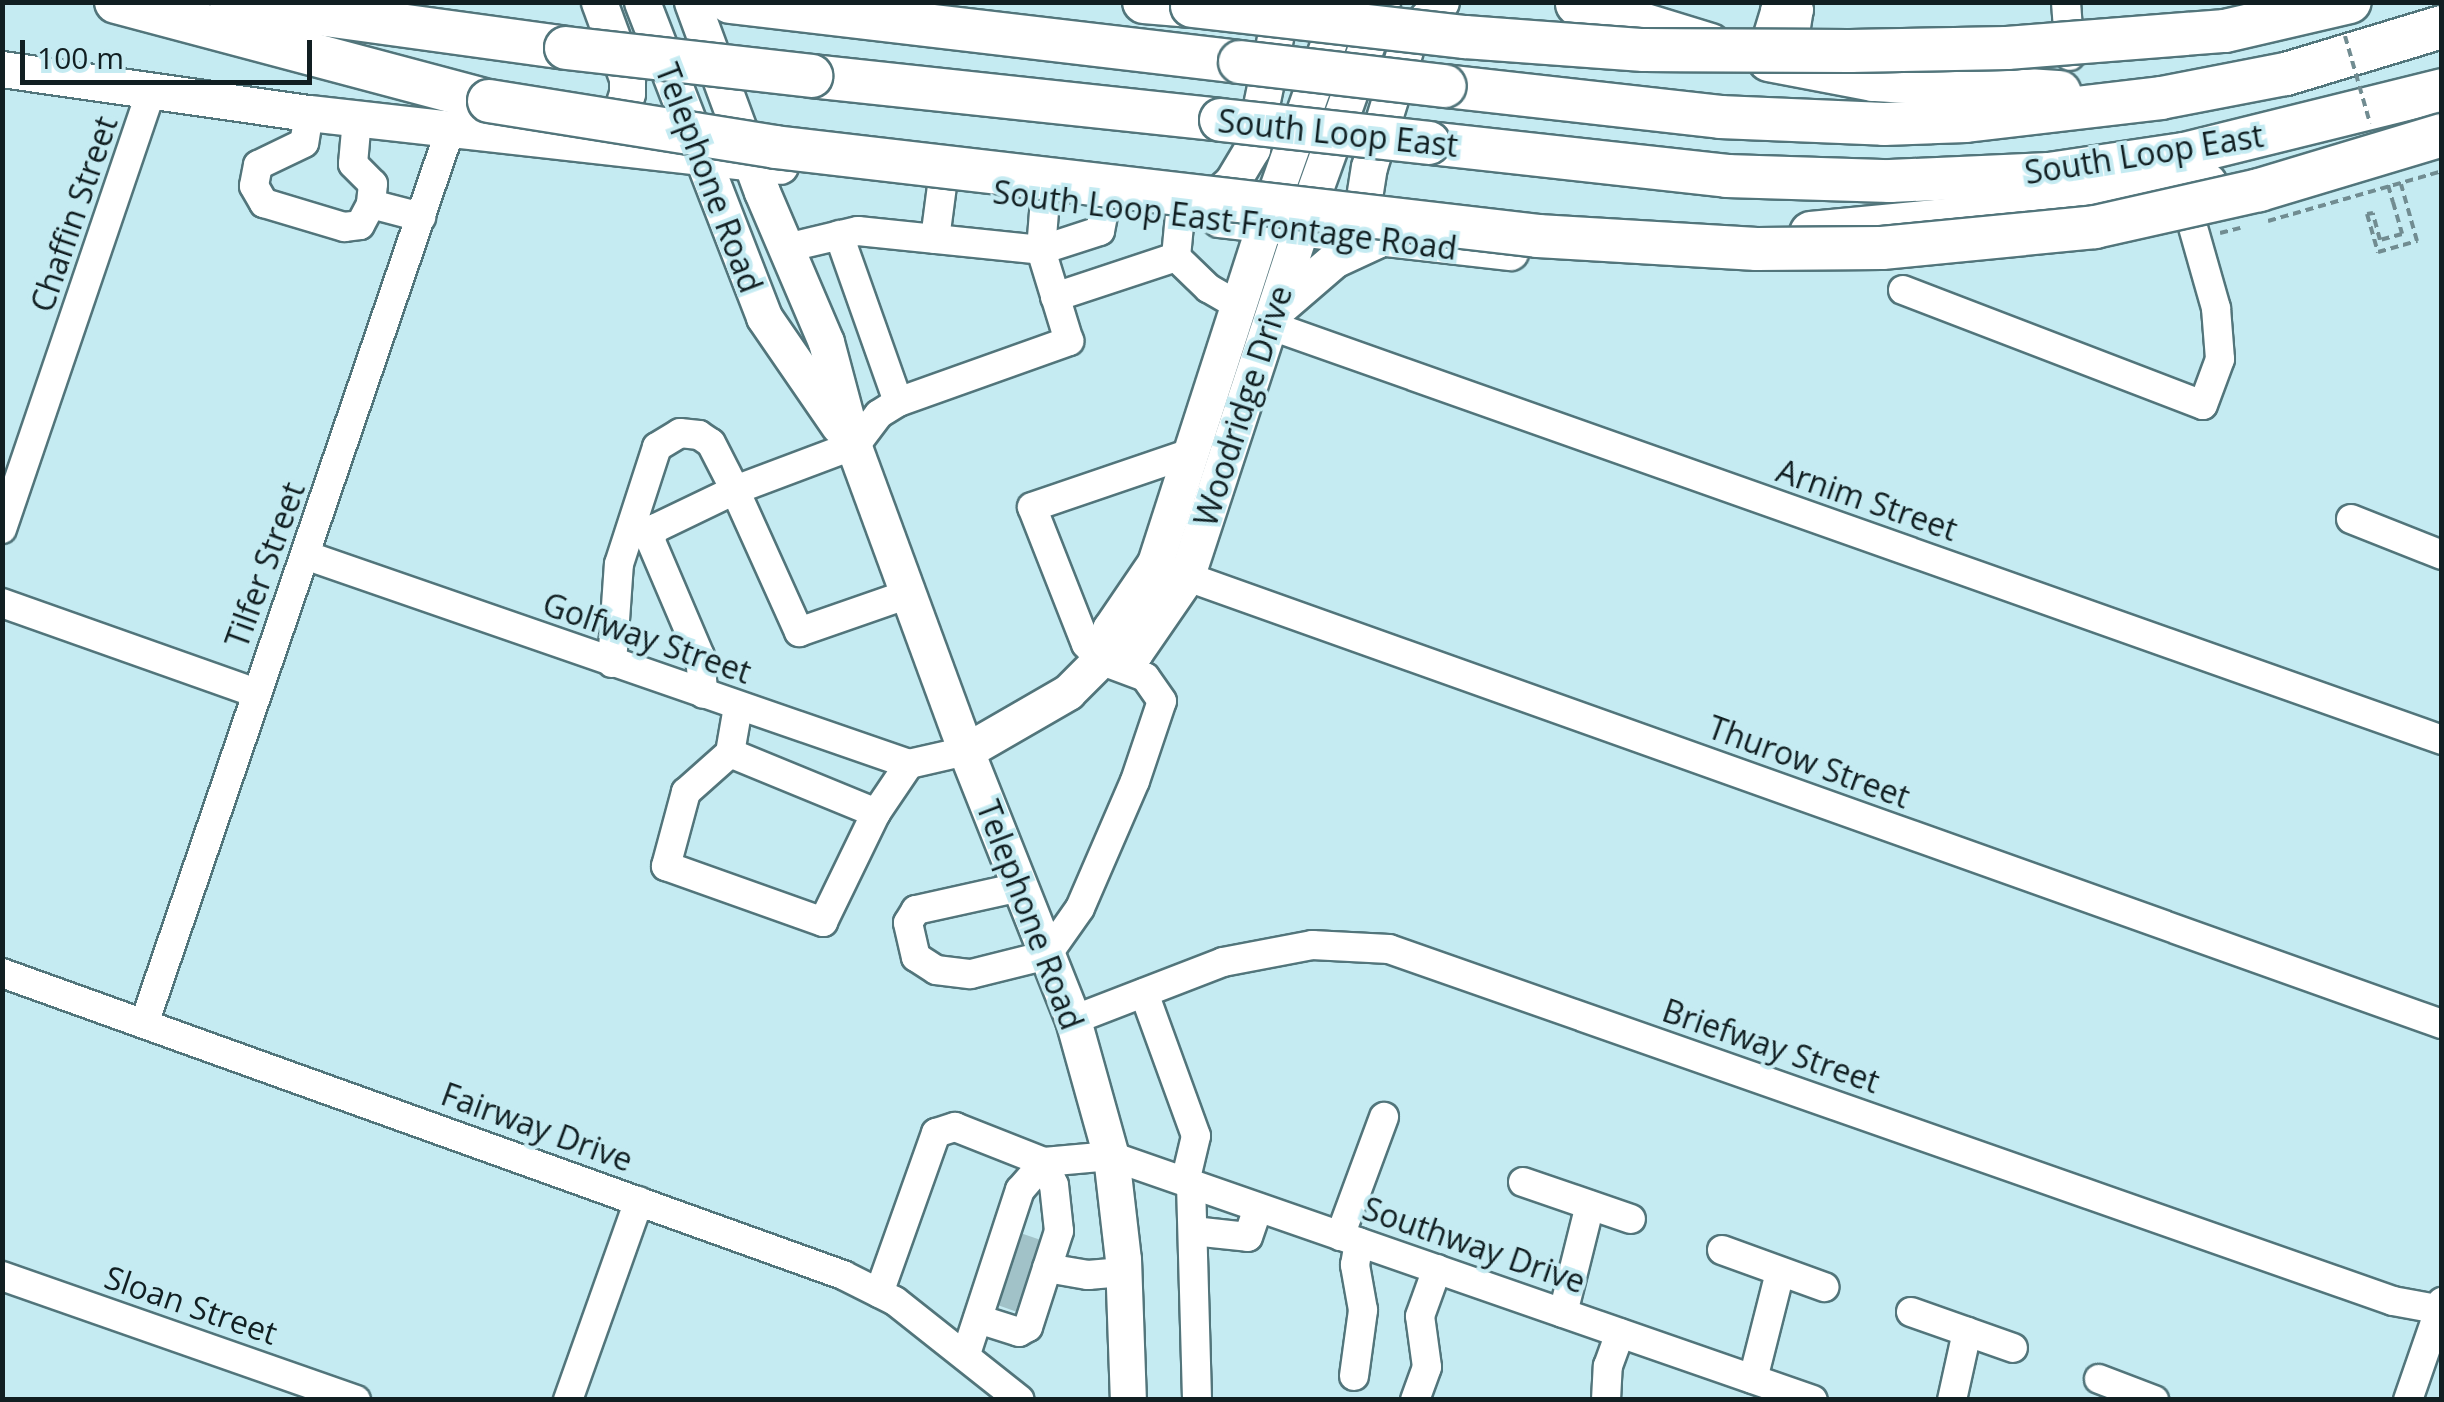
<!DOCTYPE html>
<html>
<head>
<meta charset="utf-8">
<style>
	body { margin:0 }
	#map { position:relative; width:2444px; height:1402px; overflow:hidden; background:#c5ebf2; font-family:"Open Sans",sans-serif }
	div>[style] { position:absolute }
	[style*='--x'] { left:calc(var(--x)*1px); top:calc(var(--y)*1px); width:calc(var(--w)*1px); rotate:calc(var(--a)*1deg) }
	.minor-tunnel>* { height:28px; margin-top:-14px; transform-origin:0; background:repeating-linear-gradient(90deg,#a1c2c8 0 28px,transparent 0 42px) }
	.path>* { height:4px; margin-top:-2px; transform-origin:0; background:repeating-linear-gradient(90deg,#718c91 0 8px,transparent 0 13px) }
	.roads { filter:drop-shadow(2px 0 #52757b) drop-shadow(-2px 0 #52757b) drop-shadow(0 2px #52757b) drop-shadow(0 -2px #52757b) }
	.minor>* { height:28px; margin:-14px; padding:0 14px; transform-origin:14px; border-radius:14px; background:#fff }
	.major>* { height:35px; margin:-17.5px; padding:0 17.5px; transform-origin:17.5px; border-radius:17.5px; background:#fff }
	.highway>* { height:42px; margin:-21px; padding:0 21px; transform-origin:21px; border-radius:21px; background:#fff }
	.path-bridge>* { height:4px; margin-top:-2px; transform-origin:0; background:repeating-linear-gradient(90deg,#718c91 0 8px,transparent 0 13px) }
	.bridges { filter:drop-shadow(2px 0 #52757b) drop-shadow(-2px 0 #52757b) drop-shadow(0 2px #52757b) drop-shadow(0 -2px #52757b) }
	.highway-bridge>* { height:42px; margin:-21px; padding:0 21px; transform-origin:21px; border-radius:21px; background:#fff }
	span { translate:-50% -50%; white-space:nowrap; text-align:center; line-height:1.15; -webkit-text-stroke:8px #c5ebf2; paint-order:stroke }
	.street-label { font-size:32px; color:#111f22 }
	.frame { position:absolute; inset:0; border:5px solid #111f22; pointer-events:none }
	.scale { position:absolute; left:20px; top:40px; width:292px; height:45px; box-sizing:border-box; border:5px solid #111f22; border-top:0; padding-left:12px; font-size:30px; line-height:35px; white-space:nowrap; color:#111f22; -webkit-text-stroke:8px #c5ebf2; paint-order:stroke }
</style>
</head>
<body>
<div id="map">
	<div class="minor-tunnel">
		<div style="--x:1018;--y:1247;--w:24;--a:19"></div>
		<div style="--x:1010;--y:1270;--w:24;--a:19"></div>
		<div style="--x:1003;--y:1292;--w:23;--a:20"></div>
	</div>
	<div class="path">
		<div style="--x:2393;--y:202;--w:33;--a:74"></div>
		<div style="--x:2402;--y:234;--w:23;--a:165"></div>
		<div style="--x:2380;--y:240;--w:28;--a:-105"></div>
		<div style="--x:2373;--y:213;--w:6;--a:171"></div>
		<div style="--x:2367;--y:214;--w:40;--a:74"></div>
		<div style="--x:2378;--y:252;--w:41;--a:-15.8"></div>
		<div style="--x:2417;--y:241;--w:59;--a:-105.7"></div>
		<div style="--x:2268;--y:221;--w:181;--a:-16"></div>
		<div style="--x:2220;--y:233;--w:21;--a:-14"></div>
	</div>
	<div class="roads">
		<div class="minor">
			<div style="--x:2066;--y:2;--w:54;--a:85.8"></div>
			<div style="--x:1766;--y:41;--w:31;--a:-73"></div>
			<div style="--x:1775;--y:11;--w:13;--a:-45"></div>
			<div style="--x:1793;--y:46;--w:36;--a:-81"></div>
			<div style="--x:1799;--y:10;--w:9;--a:-122"></div>
			<div style="--x:309;--y:113;--w:30;--a:99"></div>
			<div style="--x:304;--y:143;--w:51;--a:154.4"></div>
			<div style="--x:258;--y:165;--w:21;--a:101"></div>
			<div style="--x:254;--y:186;--w:20;--a:60"></div>
			<div style="--x:264;--y:203;--w:84;--a:16.7"></div>
			<div style="--x:344;--y:227;--w:16;--a:-7"></div>
			<div style="--x:360;--y:225;--w:24;--a:-62"></div>
			<div style="--x:371;--y:204;--w:52;--a:14.6"></div>
			<div style="--x:357;--y:119;--w:45;--a:95.1"></div>
			<div style="--x:353;--y:164;--w:28;--a:45"></div>
			<div style="--x:373;--y:184;--w:20;--a:96"></div>
			<div style="--x:839;--y:235;--w:177;--a:70.5"></div>
			<div style="--x:935;--y:239;--w:53;--a:-82.5"></div>
			<div style="--x:786;--y:248;--w:74;--a:-13.3"></div>
			<div style="--x:858;--y:231;--w:184;--a:5.9"></div>
			<div style="--x:1041;--y:250;--w:62;--a:-17.9"></div>
			<div style="--x:1100;--y:231;--w:25;--a:-79"></div>
			<div style="--x:1176;--y:257;--w:45;--a:44.1"></div>
			<div style="--x:1208;--y:288;--w:36;--a:30"></div>
			<div style="--x:1903;--y:290;--w:321;--a:21"></div>
			<div style="--x:2203;--y:405;--w:49;--a:-69.7"></div>
			<div style="--x:2220;--y:359;--w:51;--a:-94.5"></div>
			<div style="--x:2216;--y:308;--w:91;--a:-105.9"></div>
			<div style="--x:1055;--y:297;--w:127;--a:-18.3"></div>
			<div style="--x:1176;--y:257;--w:42;--a:-84.6"></div>
			<div style="--x:1269;--y:325;--w:1244;--a:19.48"></div>
			<div style="--x:852;--y:446;--w:125;--a:159.4"></div>
			<div style="--x:735;--y:490;--w:156;--a:65.7"></div>
			<div style="--x:799;--y:632;--w:115;--a:-19.2"></div>
			<div style="--x:854;--y:447;--w:41;--a:-52.9"></div>
			<div style="--x:879;--y:414;--w:22;--a:-32"></div>
			<div style="--x:898;--y:402;--w:182;--a:-19.6"></div>
			<div style="--x:1069;--y:341;--w:95;--a:-107.1"></div>
			<div style="--x:1041;--y:250;--w:51;--a:-85.5"></div>
			<div style="--x:2351;--y:519;--w:98;--a:21.6"></div>
			<div style="--x:2;--y:529;--w:463;--a:-71.2"></div>
			<div style="--x:308;--y:556;--w:636;--a:19.09"></div>
			<div style="--x:909;--y:764;--w:58;--a:-12.8"></div>
			<div style="--x:1171;--y:571;--w:1349;--a:19.62"></div>
			<div style="--x:2;--y:603;--w:269;--a:19.5"></div>
			<div style="--x:612;--y:663;--w:99;--a:-86"></div>
			<div style="--x:619;--y:564;--w:123;--a:-72"></div>
			<div style="--x:657;--y:447;--w:27;--a:-31"></div>
			<div style="--x:680;--y:433;--w:19;--a:6"></div>
			<div style="--x:699;--y:435;--w:14;--a:34"></div>
			<div style="--x:711;--y:443;--w:53;--a:62.9"></div>
			<div style="--x:735;--y:490;--w:88;--a:154.3"></div>
			<div style="--x:656;--y:528;--w:13;--a:119"></div>
			<div style="--x:650;--y:539;--w:127;--a:66.9"></div>
			<div style="--x:700;--y:656;--w:38;--a:85"></div>
			<div style="--x:738;--y:707;--w:47;--a:99.9"></div>
			<div style="--x:730;--y:753;--w:59;--a:138.4"></div>
			<div style="--x:686;--y:792;--w:77;--a:105.1"></div>
			<div style="--x:666;--y:866;--w:167;--a:19.6"></div>
			<div style="--x:823;--y:922;--w:121;--a:-64.1"></div>
			<div style="--x:876;--y:813;--w:59;--a:-56"></div>
			<div style="--x:730;--y:753;--w:158;--a:22.3"></div>
			<div style="--x:1020;--y:887;--w:107;--a:167.5"></div>
			<div style="--x:916;--y:910;--w:15;--a:122"></div>
			<div style="--x:908;--y:923;--w:35;--a:77"></div>
			<div style="--x:916;--y:957;--w:24;--a:33"></div>
			<div style="--x:936;--y:970;--w:35;--a:7"></div>
			<div style="--x:971;--y:974;--w:78;--a:-14"></div>
			<div style="--x:1047;--y:955;--w:57;--a:-54.9"></div>
			<div style="--x:1080;--y:908;--w:138;--a:-66.6"></div>
			<div style="--x:1135;--y:781;--w:84;--a:-71.4"></div>
			<div style="--x:1162;--y:701;--w:29;--a:-125"></div>
			<div style="--x:1145;--y:677;--w:48;--a:-159.3"></div>
			<div style="--x:1100;--y:660;--w:21;--a:-131"></div>
			<div style="--x:1086;--y:644;--w:147;--a:-111.5"></div>
			<div style="--x:1032;--y:507;--w:168;--a:-18.8"></div>
			<div style="--x:2;--y:973;--w:894;--a:19.75"></div>
			<div style="--x:843;--y:1275;--w:58;--a:26.6"></div>
			<div style="--x:895;--y:1301;--w:159;--a:38.4"></div>
			<div style="--x:1144;--y:993;--w:152;--a:70"></div>
			<div style="--x:1196;--y:1136;--w:47;--a:103.4"></div>
			<div style="--x:1073;--y:1020;--w:161;--a:-21.1"></div>
			<div style="--x:1223;--y:962;--w:91;--a:-10.8"></div>
			<div style="--x:1312;--y:945;--w:77;--a:3"></div>
			<div style="--x:1389;--y:949;--w:1064;--a:19.32"></div>
			<div style="--x:2393;--y:1301;--w:50;--a:10.4"></div>
			<div style="--x:144;--y:1024;--w:945;--a:-71.1"></div>
			<div style="--x:1523;--y:1182;--w:114;--a:18.9"></div>
			<div style="--x:1191;--y:1184;--w:216;--a:88.4"></div>
			<div style="--x:1193;--y:1231;--w:55;--a:6.2"></div>
			<div style="--x:1248;--y:1237;--w:31;--a:-71"></div>
			<div style="--x:1340;--y:1236;--w:127;--a:-69.7"></div>
			<div style="--x:1722;--y:1250;--w:109;--a:19.9"></div>
			<div style="--x:1047;--y:1268;--w:42;--a:9.7"></div>
			<div style="--x:1088;--y:1275;--w:35;--a:-5"></div>
			<div style="--x:2;--y:1276;--w:375;--a:19.3"></div>
			<div style="--x:879;--y:1293;--w:170;--a:-70.4"></div>
			<div style="--x:936;--y:1133;--w:20;--a:-18"></div>
			<div style="--x:955;--y:1127;--w:96;--a:21.5"></div>
			<div style="--x:1044;--y:1162;--w:67;--a:-5.1"></div>
			<div style="--x:1111;--y:1156;--w:743;--a:19.17"></div>
			<div style="--x:1911;--y:1312;--w:108;--a:19.4"></div>
			<div style="--x:1563;--y:1313;--w:111;--a:-76"></div>
			<div style="--x:966;--y:1354;--w:173;--a:-71.8"></div>
			<div style="--x:1020;--y:1190;--w:37;--a:-49"></div>
			<div style="--x:1044;--y:1162;--w:25;--a:67"></div>
			<div style="--x:1054;--y:1185;--w:46;--a:83.8"></div>
			<div style="--x:1059;--y:1231;--w:101;--a:107.9"></div>
			<div style="--x:1028;--y:1327;--w:10;--a:151"></div>
			<div style="--x:1019;--y:1332;--w:43;--a:-162.4"></div>
			<div style="--x:1354;--y:1376;--w:67;--a:-82.2"></div>
			<div style="--x:1363;--y:1310;--w:46;--a:-100.1"></div>
			<div style="--x:1355;--y:1265;--w:23;--a:-80"></div>
			<div style="--x:1753;--y:1379;--w:110;--a:-75.8"></div>
			<div style="--x:2099;--y:1379;--w:59;--a:20.9"></div>
			<div style="--x:568;--y:1400;--w:211;--a:-70.4"></div>
			<div style="--x:1415;--y:1400;--w:35;--a:-70"></div>
			<div style="--x:1427;--y:1367;--w:51;--a:-97.8"></div>
			<div style="--x:1420;--y:1316;--w:50;--a:-70.1"></div>
			<div style="--x:1606;--y:1400;--w:34;--a:-87"></div>
			<div style="--x:1608;--y:1366;--w:35;--a:-70"></div>
			<div style="--x:1952;--y:1400;--w:70;--a:-77.6"></div>
			<div style="--x:2408;--y:1400;--w:104;--a:-70.9"></div>
		</div>
		<div class="major">
			<div style="--x:642;--y:2;--w:338;--a:68.8"></div>
			<div style="--x:764;--y:317;--w:132;--a:55.5"></div>
			<div style="--x:692;--y:2;--w:202;--a:69.8"></div>
			<div style="--x:762;--y:192;--w:163;--a:66.9"></div>
			<div style="--x:826;--y:342;--w:109;--a:75.1"></div>
			<div style="--x:854;--y:447;--w:324;--a:69.8"></div>
			<div style="--x:966;--y:751;--w:289;--a:68.3"></div>
			<div style="--x:1073;--y:1020;--w:141;--a:74.4"></div>
			<div style="--x:1111;--y:1156;--w:104;--a:83.4"></div>
			<div style="--x:1123;--y:1259;--w:141;--a:88"></div>
			<div style="--x:2;--y:69;--w:310;--a:8.2"></div>
			<div style="--x:309;--y:113;--w:474;--a:6.4"></div>
			<div style="--x:599;--y:135;--w:26;--a:-40"></div>
			<div style="--x:619;--y:118;--w:26;--a:-72"></div>
			<div style="--x:627;--y:93;--w:15;--a:-90"></div>
			<div style="--x:627;--y:78;--w:81;--a:-110.2"></div>
			<div style="--x:1199;--y:212;--w:45;--a:-42.3"></div>
			<div style="--x:1232;--y:182;--w:39;--a:-59"></div>
			<div style="--x:1252;--y:149;--w:124;--a:-78.3"></div>
			<div style="--x:1277;--y:28;--w:26;--a:-92"></div>
			<div style="--x:1219;--y:219;--w:293;--a:6.5"></div>
			<div style="--x:1276;--y:310;--w:77;--a:-40.8"></div>
			<div style="--x:1334;--y:260;--w:47;--a:-24.9"></div>
			<div style="--x:1377;--y:240;--w:39;--a:-111"></div>
			<div style="--x:1363;--y:204;--w:37;--a:-81"></div>
			<div style="--x:1369;--y:167;--w:133;--a:-72.9"></div>
			<div style="--x:1408;--y:40;--w:50;--a:-49"></div>
			<div style="--x:1100;--y:660;--w:36;--a:-13"></div>
			<div style="--x:1135;--y:652;--w:90;--a:-55.4"></div>
			<div style="--x:1186;--y:578;--w:365;--a:-71.8"></div>
			<div style="--x:1300;--y:231;--w:243;--a:-70.3"></div>
			<div style="--x:966;--y:751;--w:118;--a:-30"></div>
			<div style="--x:1068;--y:692;--w:45;--a:-45"></div>
			<div style="--x:1100;--y:660;--w:33;--a:-72"></div>
			<div style="--x:1110;--y:629;--w:80;--a:-55.7"></div>
			<div style="--x:1155;--y:563;--w:355;--a:-72.1"></div>
			<div style="--x:1264;--y:225;--w:237;--a:-70.5"></div>
		</div>
		<div class="highway">
			<div style="--x:116;--y:2;--w:386;--a:14.9"></div>
			<div style="--x:231;--y:2;--w:338;--a:7.8"></div>
			<div style="--x:730;--y:2;--w:514;--a:6.71"></div>
			<div style="--x:1144;--y:2;--w:48;--a:4.8"></div>
			<div style="--x:1577;--y:4;--w:139;--a:17.1"></div>
			<div style="--x:1769;--y:60;--w:107;--a:10.8"></div>
			<div style="--x:1874;--y:80;--w:186;--a:3.7"></div>
			<div style="--x:811;--y:76;--w:412;--a:6.1"></div>
			<div style="--x:1445;--y:86;--w:277;--a:6.4"></div>
			<div style="--x:1720;--y:117;--w:164;--a:2.4"></div>
			<div style="--x:1884;--y:124;--w:82;--a:-2.1"></div>
			<div style="--x:1966;--y:121;--w:196;--a:-6.7"></div>
			<div style="--x:2161;--y:98;--w:127;--a:-10.9"></div>
			<div style="--x:2286;--y:74;--w:163;--a:-16.8"></div>
			<div style="--x:1429;--y:143;--w:300;--a:6.3"></div>
			<div style="--x:1727;--y:176;--w:163;--a:1.8"></div>
			<div style="--x:1890;--y:181;--w:159;--a:-2.5"></div>
			<div style="--x:2049;--y:174;--w:136;--a:-8.4"></div>
			<div style="--x:2184;--y:154;--w:266;--a:-13.9"></div>
			<div style="--x:1811;--y:233;--w:218;--a:-5.5"></div>
			<div style="--x:2028;--y:212;--w:180;--a:-8.9"></div>
		</div>
	</div>
	<div class="path-bridge">
		<div style="--x:2345;--y:36;--w:91;--a:74"></div>
		<div style="--x:2388;--y:185;--w:18;--a:74"></div>
	</div>
	<div class="bridges">
		<div class="highway-bridge">
			<div style="--x:1192;--y:6;--w:275;--a:6.5"></div>
			<div style="--x:1465;--y:37;--w:179;--a:4.2"></div>
			<div style="--x:1644;--y:50;--w:206;--a:0.3"></div>
			<div style="--x:1850;--y:51;--w:157;--a:-1.1"></div>
			<div style="--x:2007;--y:48;--w:219;--a:-4.5"></div>
			<div style="--x:2225;--y:31;--w:128;--a:-13.1"></div>
			<div style="--x:566;--y:48;--w:247;--a:6.5"></div>
			<div style="--x:1240;--y:62;--w:206;--a:6.7"></div>
			<div style="--x:489;--y:101;--w:290;--a:9.1"></div>
			<div style="--x:775;--y:147;--w:768;--a:6.65"></div>
			<div style="--x:1538;--y:236;--w:219;--a:3.4"></div>
			<div style="--x:1757;--y:249;--w:125;--a:-0.5"></div>
			<div style="--x:1882;--y:248;--w:214;--a:-5.6"></div>
			<div style="--x:2095;--y:227;--w:168;--a:-12.7"></div>
			<div style="--x:2259;--y:190;--w:191;--a:-16.7"></div>
			<div style="--x:1221;--y:120;--w:209;--a:6.3"></div>
		</div>
	</div>
	<div class="street-label">
		<span style="left:1338px;top:133px;rotate:6deg">South Loop East</span>
		<span style="left:2144px;top:154px;rotate:-9deg">South Loop East</span>
		<span style="left:709px;top:178px;rotate:69deg">Telephone Road</span>
		<span style="left:74px;top:214px;rotate:-71deg">Chaffin Street</span>
		<span style="left:1225px;top:220px;rotate:7deg">South Loop East Frontage Road</span>
		<span style="left:1243px;top:406px;rotate:-72deg">Woodridge Drive</span>
		<span style="left:1867px;top:500px;rotate:19deg">Arnim Street</span>
		<span style="left:265px;top:565px;rotate:-70deg">Tilfer Street</span>
		<span style="left:647px;top:638px;rotate:19deg">Golfway Street</span>
		<span style="left:1809px;top:762px;rotate:20deg">Thurow Street</span>
		<span style="left:1030px;top:915px;rotate:69deg">Telephone Road</span>
		<span style="left:1771px;top:1046px;rotate:19deg">Briefway Street</span>
		<span style="left:537px;top:1127px;rotate:20deg">Fairway Drive</span>
		<span style="left:1474px;top:1245px;rotate:19deg">Southway Drive</span>
		<span style="left:191px;top:1305px;rotate:19deg">Sloan Street</span>
	</div>
	<div class="frame"></div>
	<div class="scale">100 m</div>
</div>
</body>
</html>
